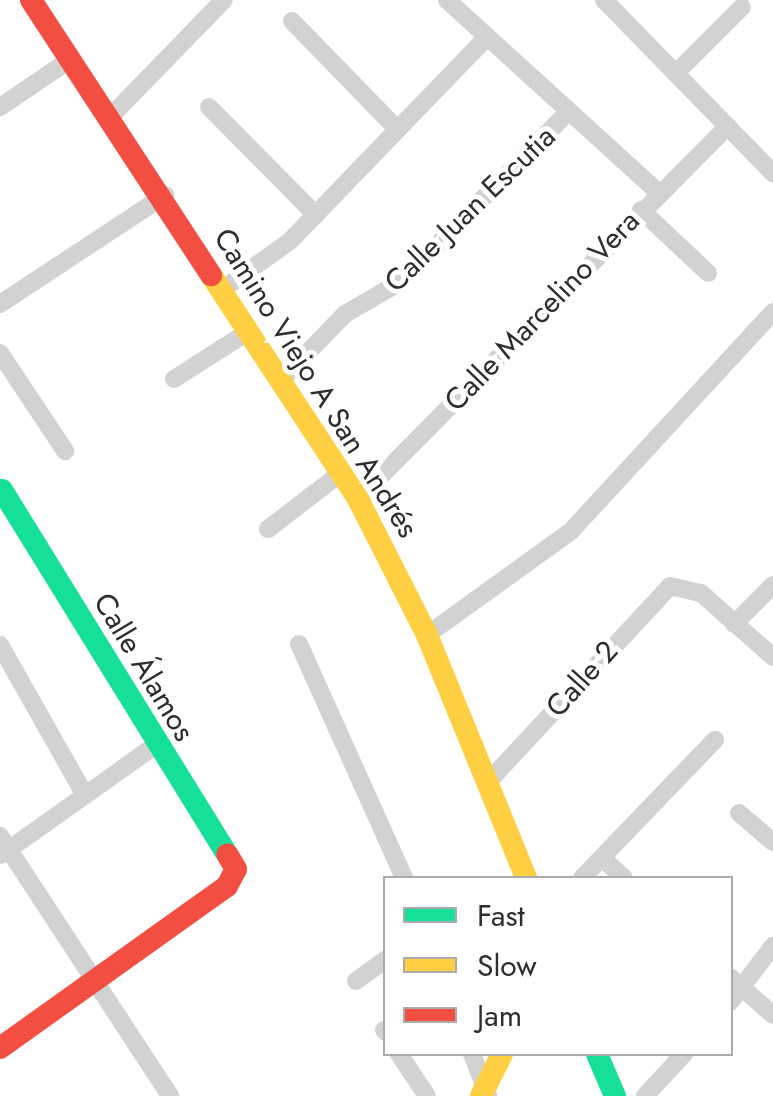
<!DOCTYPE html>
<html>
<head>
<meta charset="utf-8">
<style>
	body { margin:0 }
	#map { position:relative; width:773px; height:1096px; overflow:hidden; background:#fff; font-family:Jost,sans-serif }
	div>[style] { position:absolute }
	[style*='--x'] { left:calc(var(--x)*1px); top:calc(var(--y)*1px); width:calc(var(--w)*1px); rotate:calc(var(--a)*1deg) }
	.street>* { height:18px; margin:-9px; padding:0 9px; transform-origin:9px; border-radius:9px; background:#d2d2d2 }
	.fast>* { height:22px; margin:-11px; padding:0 11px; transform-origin:11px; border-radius:11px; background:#16e098 }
	.slow>* { height:22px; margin:-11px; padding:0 11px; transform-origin:11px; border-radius:11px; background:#ffcf43 }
	.jam>* { height:22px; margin:-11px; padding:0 11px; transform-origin:11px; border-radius:11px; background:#f24e42 }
	span { translate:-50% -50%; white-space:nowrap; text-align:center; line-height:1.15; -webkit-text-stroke:10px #fff; paint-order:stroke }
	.street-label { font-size:30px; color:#2d2d2d }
	.legend { position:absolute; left:383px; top:876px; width:350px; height:180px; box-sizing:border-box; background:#fff; border:2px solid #ababab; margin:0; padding:12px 18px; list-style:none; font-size:30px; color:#2d2d2d }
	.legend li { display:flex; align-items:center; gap:20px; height:50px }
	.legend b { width:50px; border:2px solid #ababab }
</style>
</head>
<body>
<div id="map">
	<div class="street">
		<div style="--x:447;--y:0;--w:285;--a:42.3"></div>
		<div style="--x:604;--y:0;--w:242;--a:45.7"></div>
		<div style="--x:292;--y:21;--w:151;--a:45.8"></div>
		<div style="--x:676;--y:73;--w:93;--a:-45"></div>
		<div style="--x:0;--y:107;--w:86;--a:-34.1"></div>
		<div style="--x:209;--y:107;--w:152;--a:45.3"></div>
		<div style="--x:111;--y:116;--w:162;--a:-45.8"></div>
		<div style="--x:641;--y:210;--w:92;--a:43.2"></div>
		<div style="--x:223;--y:289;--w:82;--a:-35.6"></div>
		<div style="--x:290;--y:241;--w:284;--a:-46"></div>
		<div style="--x:0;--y:304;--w:198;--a:-33.4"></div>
		<div style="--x:0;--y:353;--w:118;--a:56.4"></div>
		<div style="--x:174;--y:379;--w:89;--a:-32.6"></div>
		<div style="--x:281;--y:380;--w:92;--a:-45.9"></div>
		<div style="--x:345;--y:314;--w:66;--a:-30.1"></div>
		<div style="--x:402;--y:281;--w:237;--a:-45.5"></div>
		<div style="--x:358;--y:499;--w:525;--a:-45.23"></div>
		<div style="--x:268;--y:529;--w:93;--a:-37.6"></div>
		<div style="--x:734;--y:624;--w:55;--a:-45"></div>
		<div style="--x:427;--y:635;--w:178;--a:-35.8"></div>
		<div style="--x:571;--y:531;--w:298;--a:-47.3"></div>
		<div style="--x:299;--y:644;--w:256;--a:65.8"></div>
		<div style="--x:0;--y:645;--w:172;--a:60.5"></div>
		<div style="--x:488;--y:782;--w:267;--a:-47.1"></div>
		<div style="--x:670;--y:586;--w:32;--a:13"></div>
		<div style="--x:701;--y:593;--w:96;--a:41.6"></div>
		<div style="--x:739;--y:813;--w:45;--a:40.5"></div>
		<div style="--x:0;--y:836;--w:311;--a:56.8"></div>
		<div style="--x:1;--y:855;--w:190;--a:-35.4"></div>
		<div style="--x:603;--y:859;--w:28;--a:42"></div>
		<div style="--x:582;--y:878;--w:192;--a:-46.1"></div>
		<div style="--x:730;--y:977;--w:57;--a:41.5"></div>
		<div style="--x:356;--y:981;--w:37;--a:-36"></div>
		<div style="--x:730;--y:1002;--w:71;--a:-52.5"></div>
		<div style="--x:384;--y:1030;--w:3;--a:45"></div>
		<div style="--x:399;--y:1054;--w:50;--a:56.3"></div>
		<div style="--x:472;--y:1054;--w:44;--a:68.7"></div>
		<div style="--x:645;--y:1096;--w:57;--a:-47.1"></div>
	</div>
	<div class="fast">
		<div style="--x:2;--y:490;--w:428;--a:58.3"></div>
		<div style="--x:597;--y:1054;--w:46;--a:66.8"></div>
	</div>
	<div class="slow">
		<div style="--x:211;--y:275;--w:268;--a:56.7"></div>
		<div style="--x:358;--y:499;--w:153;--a:63.1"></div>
		<div style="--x:427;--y:635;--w:262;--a:67.8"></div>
		<div style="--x:481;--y:1096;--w:47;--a:-63.4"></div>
	</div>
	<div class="jam">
		<div style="--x:31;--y:0;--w:329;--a:56.8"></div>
		<div style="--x:0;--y:1048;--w:279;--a:-35.5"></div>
		<div style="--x:227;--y:886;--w:19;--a:-62"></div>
		<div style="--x:236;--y:869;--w:17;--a:-121"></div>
	</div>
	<div class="street-label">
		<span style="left:470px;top:209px;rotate:-44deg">Calle Juan Escutia</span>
		<span style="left:542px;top:311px;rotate:-46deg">Calle Marcelino Vera</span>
		<span style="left:316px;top:383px;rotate:58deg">Camino Viejo A San Andrés</span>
		<span style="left:144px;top:667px;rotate:59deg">Calle Álamos</span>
		<span style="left:582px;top:679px;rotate:-48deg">Calle 2</span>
	</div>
	<ul class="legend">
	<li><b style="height:12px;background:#16e098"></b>Fast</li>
	<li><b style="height:12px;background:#ffcf43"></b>Slow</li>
	<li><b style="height:12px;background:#f24e42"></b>Jam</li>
	</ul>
</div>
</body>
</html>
